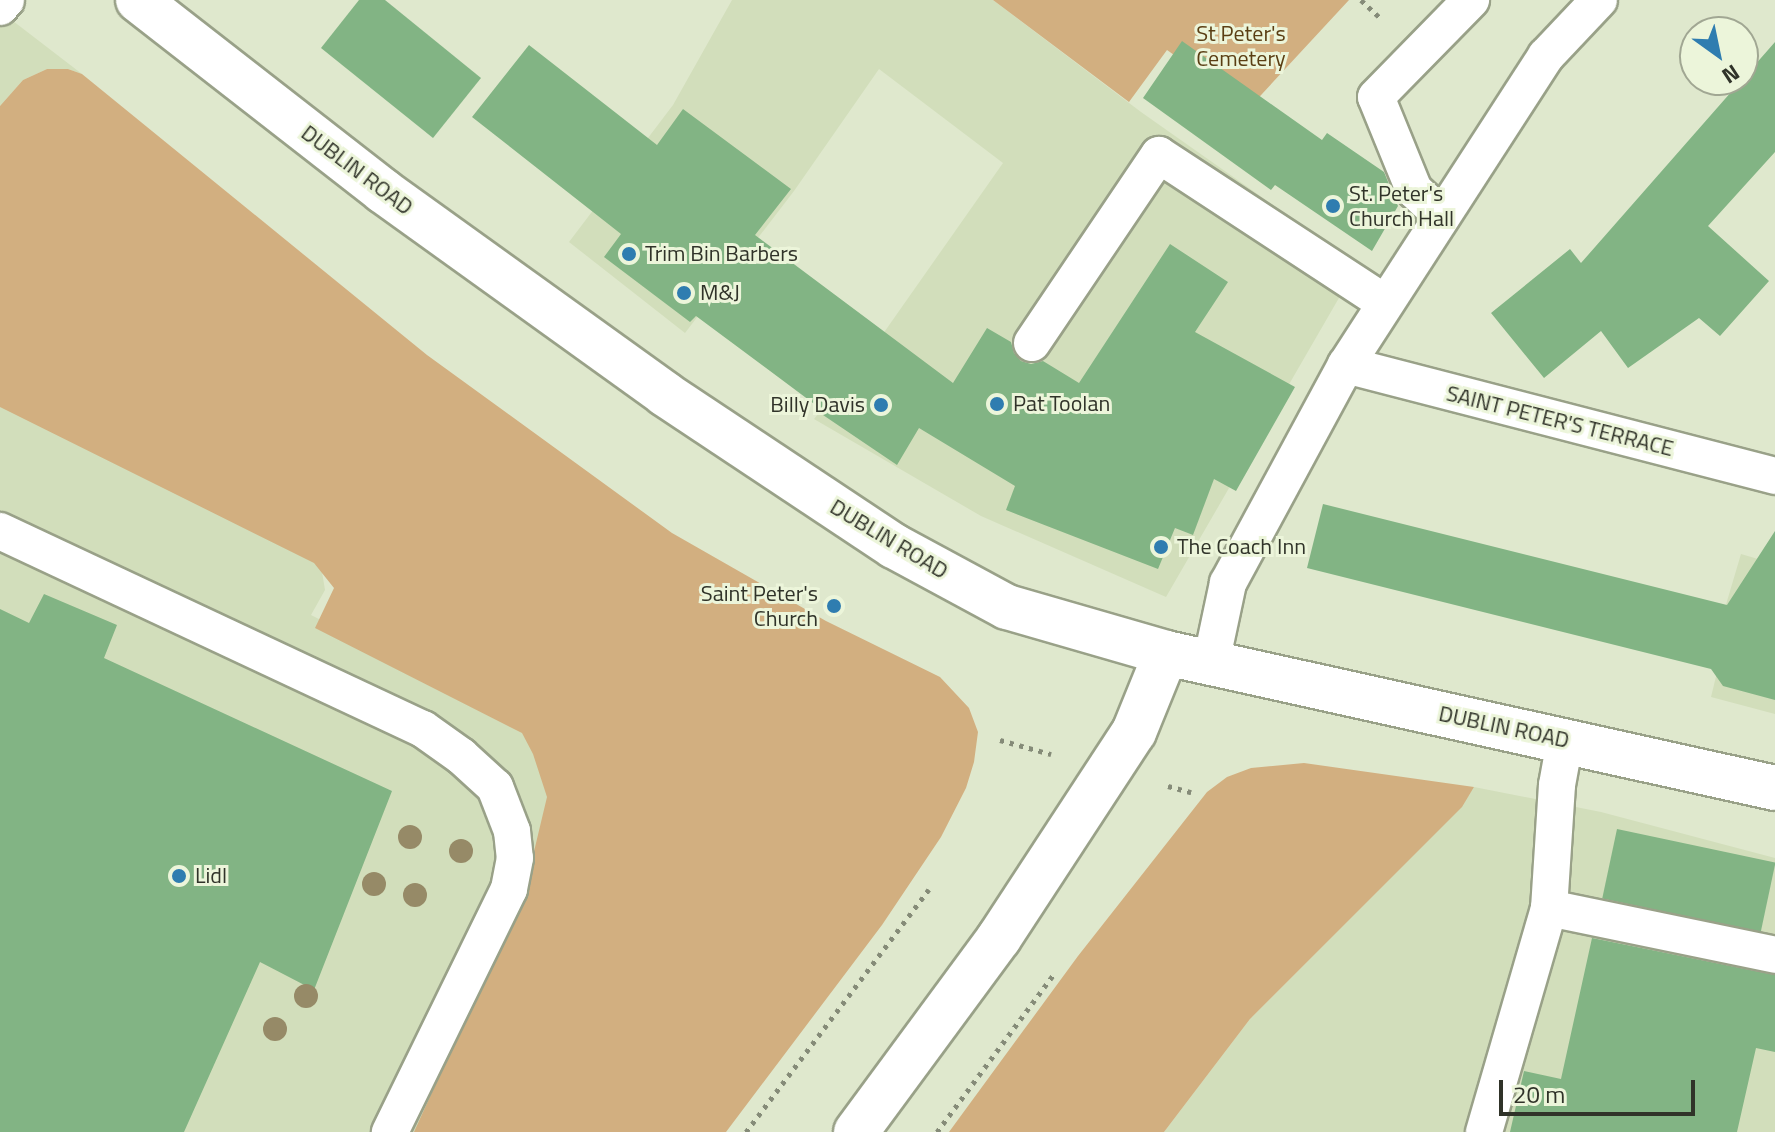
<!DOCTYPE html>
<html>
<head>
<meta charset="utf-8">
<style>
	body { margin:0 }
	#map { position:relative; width:1775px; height:1132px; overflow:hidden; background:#dfe8cd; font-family:"Titillium Web",sans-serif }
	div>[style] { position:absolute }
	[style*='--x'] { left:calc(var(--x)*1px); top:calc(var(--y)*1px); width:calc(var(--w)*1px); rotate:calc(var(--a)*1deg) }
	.built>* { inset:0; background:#d2debb }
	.green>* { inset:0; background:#d2af80 }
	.building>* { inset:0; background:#82b484; transform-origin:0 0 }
	.path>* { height:5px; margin-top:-2.5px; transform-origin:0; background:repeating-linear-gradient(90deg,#858b78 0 4px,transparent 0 10px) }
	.roads { filter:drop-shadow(2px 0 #99a188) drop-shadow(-2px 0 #99a188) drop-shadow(0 2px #99a188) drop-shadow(0 -2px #99a188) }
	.service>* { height:36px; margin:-18px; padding:0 18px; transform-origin:18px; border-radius:18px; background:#fff }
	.minor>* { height:44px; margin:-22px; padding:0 22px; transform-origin:22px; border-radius:22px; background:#fff }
	.secondary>* { height:44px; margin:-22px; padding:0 22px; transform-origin:22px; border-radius:22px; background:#fff }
	.trees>* { width:24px; height:24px; margin:-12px; border-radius:50%; background:#968a67 }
	.dots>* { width:22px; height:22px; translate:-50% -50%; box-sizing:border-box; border:4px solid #ecf5da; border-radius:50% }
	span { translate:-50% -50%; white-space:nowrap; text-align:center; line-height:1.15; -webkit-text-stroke:6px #ecf5da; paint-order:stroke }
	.park-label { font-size:22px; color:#5a3e13 }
	.street-label { font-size:22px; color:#303329 }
	.poi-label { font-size:22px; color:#303329 }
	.left { translate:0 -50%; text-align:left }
	.right { translate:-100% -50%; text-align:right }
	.north { position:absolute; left:1679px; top:16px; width:80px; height:80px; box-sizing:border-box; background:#ecf5da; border:2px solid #a1a793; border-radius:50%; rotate:147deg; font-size:22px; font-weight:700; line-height:32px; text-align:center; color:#303329 }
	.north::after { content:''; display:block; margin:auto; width:28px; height:36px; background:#2f7db0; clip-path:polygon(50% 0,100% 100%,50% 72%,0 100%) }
	.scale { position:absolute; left:1499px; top:1080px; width:196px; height:36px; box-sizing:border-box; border:4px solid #303329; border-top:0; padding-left:10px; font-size:24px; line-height:28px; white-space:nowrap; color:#303329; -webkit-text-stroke:6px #ecf5da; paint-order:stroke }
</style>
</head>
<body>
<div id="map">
	<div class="built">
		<div style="clip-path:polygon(732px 0,993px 0,1141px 112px,1358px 265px,1166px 597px,981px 516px,814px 419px,885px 331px,1003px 163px,879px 69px,794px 191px,685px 333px,569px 242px,673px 105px)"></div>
		<div style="clip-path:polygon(0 11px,82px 74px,68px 69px,47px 69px,23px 80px,0 106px)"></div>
		<div style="clip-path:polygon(0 405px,319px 554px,325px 590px,311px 615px,536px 730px,556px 797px,428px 1132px,0 1132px)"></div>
		<div style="clip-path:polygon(1741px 554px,1775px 564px,1775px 714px,1711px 697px,1722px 652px,1722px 618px)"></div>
		<div style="clip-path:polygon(1474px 787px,1601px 812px,1775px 858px,1775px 1132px,1164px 1132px,1250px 1019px,1461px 807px)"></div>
	</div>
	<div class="green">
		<div style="clip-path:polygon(993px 0,1349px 0,1249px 108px,1167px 50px,1129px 102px)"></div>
		<div style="clip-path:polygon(47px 69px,68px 69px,82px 74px,427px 355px,672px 533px,826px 621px,940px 677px,969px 708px,978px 732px,974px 762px,966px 788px,941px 837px,882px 925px,726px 1132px,414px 1132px,526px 885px,547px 797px,533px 754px,522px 733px,315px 628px,334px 588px,314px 563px,0 407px,0 106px,23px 80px)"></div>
		<div style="clip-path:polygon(1304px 763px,1474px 787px,1462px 807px,1250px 1019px,1164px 1132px,949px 1132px,1078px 956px,1207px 792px,1227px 777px,1251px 768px)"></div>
	</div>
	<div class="building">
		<div style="clip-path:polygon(359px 0,385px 0,481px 78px,433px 138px,321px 48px)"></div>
		<div style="clip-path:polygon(1182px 41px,1322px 140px,1327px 133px,1384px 172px,1398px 206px,1372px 251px,1275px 185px,1271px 190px,1143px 98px)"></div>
		<div style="clip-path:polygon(1775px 42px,1775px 152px,1708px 226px,1769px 281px,1720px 336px,1699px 318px,1628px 368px,1601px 331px,1544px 378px,1491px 313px,1570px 249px,1581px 263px)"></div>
		<div style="clip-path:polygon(529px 45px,657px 145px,683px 109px,791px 189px,755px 235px,953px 383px,987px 328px,1011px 342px,1014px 353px,1021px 361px,1031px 364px,1043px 361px,1079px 383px,1170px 244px,1228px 282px,1195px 332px,1295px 387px,1236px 491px,1214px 479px,1193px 535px,1175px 528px,1158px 569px,1006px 510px,1015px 486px,919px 428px,897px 465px,823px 415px,825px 412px,696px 316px,690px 322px,604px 257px,621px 234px,472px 117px)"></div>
		<div style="clip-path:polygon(1323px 504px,1727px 605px,1775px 531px,1775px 700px,1723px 686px,1711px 669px,1307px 568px)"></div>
		<div style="clip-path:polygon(44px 594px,117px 625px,104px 658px,392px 791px,314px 990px,260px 962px,184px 1132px,0 1132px,0 609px,29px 623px)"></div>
		<div style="left:1617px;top:829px;width:162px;height:71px;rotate:12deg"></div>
		<div style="clip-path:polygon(1592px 938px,1775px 975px,1775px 1052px,1756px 1048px,1737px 1132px,1510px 1132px,1524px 1071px,1561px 1079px)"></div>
	</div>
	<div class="path">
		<div style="--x:1361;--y:0;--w:26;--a:43"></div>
		<div style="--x:1000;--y:740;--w:53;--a:15.4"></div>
		<div style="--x:1168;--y:786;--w:24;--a:15"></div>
		<div style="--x:746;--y:1132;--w:304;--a:-53"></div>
		<div style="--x:937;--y:1132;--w:197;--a:-53.5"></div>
	</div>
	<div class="roads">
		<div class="service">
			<div style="--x:0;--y:7;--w:9;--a:-49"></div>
			<div style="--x:1442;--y:216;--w:38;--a:-137"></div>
			<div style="--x:1414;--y:190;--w:100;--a:-112.2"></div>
			<div style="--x:1376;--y:97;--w:136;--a:-45.6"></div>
			<div style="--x:1032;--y:343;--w:227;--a:-56"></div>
			<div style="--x:1159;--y:155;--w:270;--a:33.2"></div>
			<div style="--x:1346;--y:365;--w:443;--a:14.5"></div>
			<div style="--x:0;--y:531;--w:467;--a:25.1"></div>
			<div style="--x:423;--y:729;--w:47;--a:35.4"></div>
			<div style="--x:461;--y:756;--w:46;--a:42.4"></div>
			<div style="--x:495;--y:787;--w:47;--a:68.9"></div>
			<div style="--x:512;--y:831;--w:27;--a:84"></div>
			<div style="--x:515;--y:858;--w:32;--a:101"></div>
			<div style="--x:509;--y:889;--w:271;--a:116.1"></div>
			<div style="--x:1211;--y:663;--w:82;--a:-78"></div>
			<div style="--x:1228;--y:583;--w:248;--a:-61.6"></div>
			<div style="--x:1346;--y:365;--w:368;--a:-57.1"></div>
			<div style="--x:1546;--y:56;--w:77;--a:-46.6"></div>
			<div style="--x:1565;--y:741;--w:45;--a:100.3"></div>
			<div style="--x:1557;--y:785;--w:123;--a:93.7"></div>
			<div style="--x:1549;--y:908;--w:231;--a:11.7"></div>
			<div style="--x:1484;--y:1132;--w:233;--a:-73.8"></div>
		</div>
		<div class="minor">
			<div style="--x:856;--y:1132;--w:241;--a:-53.6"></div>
			<div style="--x:999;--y:938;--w:246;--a:-56.8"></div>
			<div style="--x:1134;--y:732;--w:85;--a:-67.9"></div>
		</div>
		<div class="secondary">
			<div style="--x:138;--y:0;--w:311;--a:37.9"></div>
			<div style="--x:383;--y:191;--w:347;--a:35.7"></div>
			<div style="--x:665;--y:394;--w:275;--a:33.6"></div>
			<div style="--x:894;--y:546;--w:128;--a:28.4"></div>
			<div style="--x:1007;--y:607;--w:166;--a:16.1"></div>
			<div style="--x:1166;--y:653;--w:624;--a:12.5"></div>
		</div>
	</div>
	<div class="trees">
		<div style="left:410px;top:837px"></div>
		<div style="left:461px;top:851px"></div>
		<div style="left:374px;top:884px"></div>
		<div style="left:415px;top:895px"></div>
		<div style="left:306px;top:996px"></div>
		<div style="left:275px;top:1029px"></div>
	</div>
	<div class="dots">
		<div style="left:1333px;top:206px;background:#2f7db0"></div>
		<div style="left:629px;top:254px;background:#2f7db0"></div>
		<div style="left:684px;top:293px;background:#2f7db0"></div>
		<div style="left:997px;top:404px;background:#2f7db0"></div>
		<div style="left:881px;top:405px;background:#2f7db0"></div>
		<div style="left:1161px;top:547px;background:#2f7db0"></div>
		<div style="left:834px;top:606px;background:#2f7db0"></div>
		<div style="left:179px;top:876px;background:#2f7db0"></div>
	</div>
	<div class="park-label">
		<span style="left:1241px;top:46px">St Peter's<br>Cemetery</span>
	</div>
	<div class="street-label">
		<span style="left:357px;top:170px;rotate:37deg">DUBLIN ROAD</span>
		<span style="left:1560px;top:421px;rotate:14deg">SAINT PETER'S TERRACE</span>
		<span style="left:889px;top:539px;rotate:31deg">DUBLIN ROAD</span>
		<span style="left:1504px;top:727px;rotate:12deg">DUBLIN ROAD</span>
	</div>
	<div class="poi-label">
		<span class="left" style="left:1349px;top:206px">St. Peter's<br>Church Hall</span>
		<span class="left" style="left:645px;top:254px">Trim Bin Barbers</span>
		<span class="left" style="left:700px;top:293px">M&amp;J</span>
		<span class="left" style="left:1013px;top:404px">Pat Toolan</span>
		<span class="right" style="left:865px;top:405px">Billy Davis</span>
		<span class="left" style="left:1177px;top:547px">The Coach Inn</span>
		<span class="right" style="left:818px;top:606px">Saint Peter's<br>Church</span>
		<span class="left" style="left:195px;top:876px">Lidl</span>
	</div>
	<div class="north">N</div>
	<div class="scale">20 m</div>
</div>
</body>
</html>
